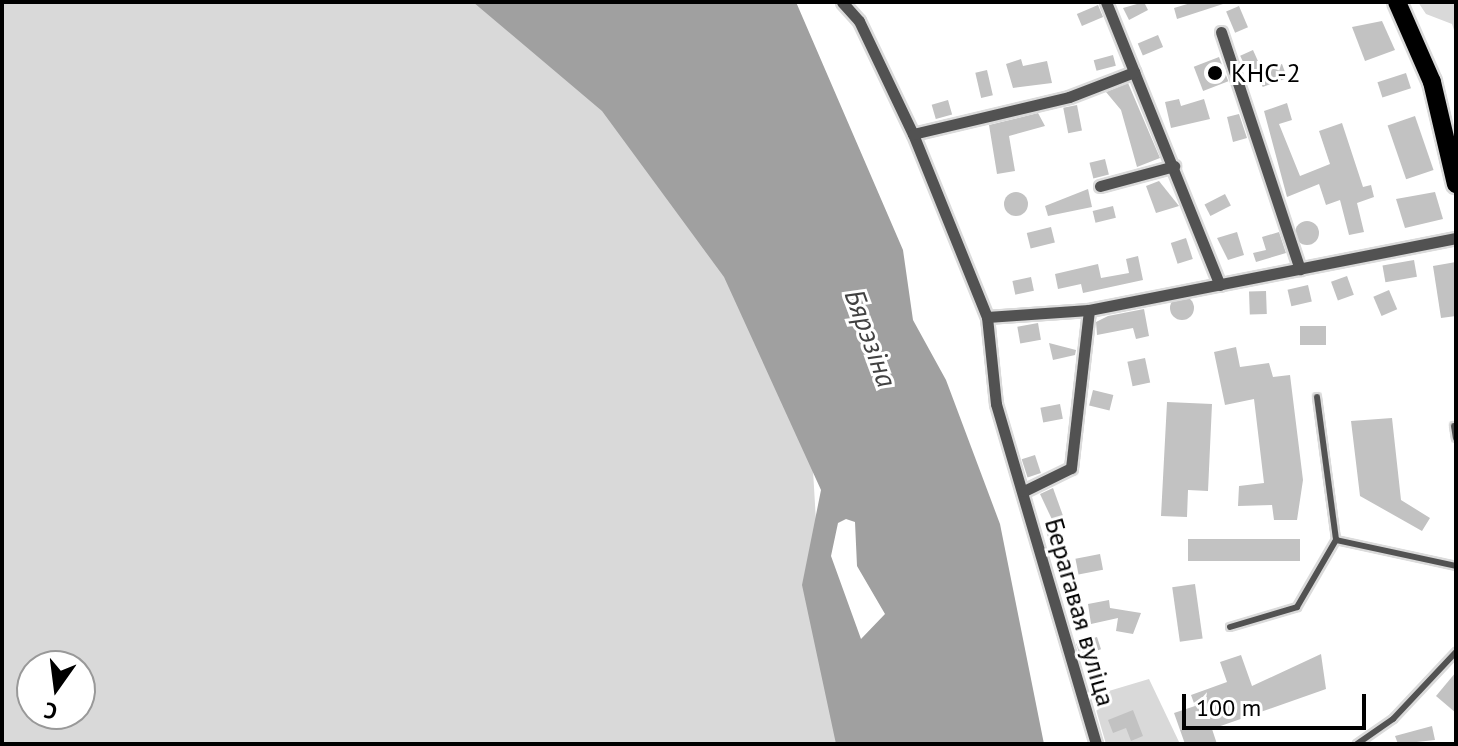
<!DOCTYPE html>
<html>
<head>
<meta charset="utf-8">
<style>
	body { margin:0 }
	#map { position:relative; width:1458px; height:746px; overflow:hidden; background:#fff; font-family:"PT Sans",sans-serif }
	div>[style] { position:absolute }
	[style*='--x'] { left:calc(var(--x)*1px); top:calc(var(--y)*1px); width:calc(var(--w)*1px); rotate:calc(var(--a)*1deg) }
	.green>* { inset:0; background:#d9d9d9 }
	.water>* { inset:0; background:#a0a0a0 }
	.building>* { inset:0; background:#c2c2c2; transform-origin:0 0 }
	.round { border-radius:50% }
	.roads { filter:drop-shadow(2px 0 #dbdbdb) drop-shadow(-2px 0 #dbdbdb) drop-shadow(0 2px #dbdbdb) drop-shadow(0 -2px #dbdbdb) }
	.lane>* { height:6px; margin:-3px; padding:0 3px; transform-origin:3px; border-radius:3px; background:#525252 }
	.street>* { height:11px; margin:-5.5px; padding:0 5.5px; transform-origin:5.5px; border-radius:5.5px; background:#525252 }
	.primary>* { height:18px; margin:-9px; padding:0 9px; transform-origin:9px; border-radius:9px; background:#000 }
	.dots>* { width:22px; height:22px; translate:-50% -50%; box-sizing:border-box; border:4px solid #fff; border-radius:50% }
	span { translate:-50% -50%; white-space:nowrap; text-align:center; line-height:1.15; -webkit-text-stroke:6px #fff; paint-order:stroke }
	.poi-label { font-size:26px; color:#000 }
	.left { translate:0 -50%; text-align:left }
	.street-label { font-size:26px; color:#000 }
	.water-label { font-size:28px; color:#414141; font-style:italic }
	.frame { position:absolute; inset:0; border:4px solid #000; pointer-events:none }
	.north { position:absolute; left:16px; top:650px; width:80px; height:80px; box-sizing:border-box; background:#fff; border:2px solid #999; border-radius:50%; rotate:194deg; font-size:22px; font-weight:700; line-height:32px; text-align:center; color:#000 }
	.north::after { content:''; display:block; margin:auto; width:28px; height:36px; background:#000; clip-path:polygon(50% 0,100% 100%,50% 72%,0 100%) }
	.scale { position:absolute; left:1182px; top:694px; width:184px; height:36px; box-sizing:border-box; border:4px solid #000; border-top:0; padding-left:10px; font-size:24px; line-height:28px; white-space:nowrap; color:#000; -webkit-text-stroke:6px #fff; paint-order:stroke }
</style>
</head>
<body>
<div id="map">
	<div class="green">
		<div style="clip-path:polygon(evenodd,2px 2px,496px 2px,611px 108px,734px 277px,813px 470px,822px 624px,848px 744px,2px 744px,2px 2px,32px 666px,80px 666px,80px 714px,32px 714px,32px 666px)"></div>
		<div style="clip-path:polygon(1418px 2px,1456px 2px,1456px 36px,1452px 24px,1426px 14px)"></div>
		<div style="clip-path:polygon(1149px 679px,1180px 744px,1106px 744px,1092px 696px)"></div>
	</div>
	<div class="water">
		<div style="clip-path:polygon(evenodd,473px 2px,796px 2px,903px 250px,913px 320px,946px 380px,1000px 524px,1044px 744px,836px 744px,802px 585px,821px 490px,724px 277px,602px 111px,473px 2px,846px 519px,855px 522px,857px 566px,885px 614px,861px 639px,831px 556px,838px 523px,846px 519px)"></div>
	</div>
	<div class="building">
		<div style="clip-path:polygon(1144px 2px,1148px 10px,1129px 20px,1123px 8px)"></div>
		<div style="clip-path:polygon(1194px 2px,1222px 2px,1223px 4px,1177px 19px,1174px 8px)"></div>
		<div style="left:1098px;top:5px;width:13px;height:23px;rotate:67deg"></div>
		<div style="left:1239px;top:6px;width:23px;height:14px;rotate:67deg"></div>
		<div style="clip-path:polygon(1382px 21px,1395px 50px,1365px 61px,1352px 27px)"></div>
		<div style="left:1158px;top:35px;width:13px;height:22px;rotate:67deg"></div>
		<div style="left:1253px;top:50px;width:22px;height:14px;rotate:66deg"></div>
		<div style="left:1113px;top:55px;width:11px;height:20px;rotate:75deg"></div>
		<div style="left:1219px;top:57px;width:26px;height:27px;rotate:69deg"></div>
		<div style="clip-path:polygon(1021px 59px,1023px 66px,1047px 61px,1052px 83px,1013px 88px,1006px 64px)"></div>
		<div style="left:1282px;top:64px;width:15px;height:26px;rotate:70deg"></div>
		<div style="left:987px;top:70px;width:26px;height:12px;rotate:77deg"></div>
		<div style="left:1406px;top:73px;width:16px;height:30px;rotate:72deg"></div>
		<div style="clip-path:polygon(1128px 83px,1160px 158px,1137px 167px,1121px 110px,1106px 92px)"></div>
		<div style="clip-path:polygon(1179px 99px,1181px 106px,1204px 99px,1210px 119px,1171px 128px,1165px 102px)"></div>
		<div style="left:948px;top:100px;width:15px;height:17px;rotate:74deg"></div>
		<div style="clip-path:polygon(1287px 103px,1292px 120px,1279px 124px,1300px 176px,1330px 164px,1319px 131px,1342px 123px,1363px 187px,1371px 185px,1374px 197px,1357px 203px,1364px 232px,1349px 235px,1340px 200px,1326px 205px,1319px 184px,1287px 197px,1264px 111px)"></div>
		<div style="left:1077px;top:105px;width:26px;height:14px;rotate:79deg"></div>
		<div style="clip-path:polygon(1038px 113px,1045px 126px,1009px 136px,1015px 171px,997px 174px,989px 125px)"></div>
		<div style="clip-path:polygon(1239px 114px,1247px 138px,1233px 142px,1227px 117px)"></div>
		<div style="left:1415px;top:116px;width:57px;height:29px;rotate:71deg"></div>
		<div style="left:1105px;top:159px;width:16px;height:16px;rotate:76deg"></div>
		<div style="clip-path:polygon(1159px 181px,1179px 206px,1156px 213px,1146px 186px)"></div>
		<div style="clip-path:polygon(1088px 189px,1092px 207px,1048px 216px,1045px 206px)"></div>
		<div class="round" style="left:1004px;top:192px;width:24px;height:24px"></div>
		<div style="clip-path:polygon(1435px 192px,1443px 219px,1405px 228px,1396px 199px)"></div>
		<div style="left:1225px;top:194px;width:13px;height:23px;rotate:63deg"></div>
		<div style="left:1113px;top:206px;width:12px;height:21px;rotate:76deg"></div>
		<div class="round" style="left:1295px;top:221px;width:24px;height:24px"></div>
		<div style="left:1051px;top:227px;width:16px;height:25px;rotate:76deg"></div>
		<div style="clip-path:polygon(1237px 232px,1244px 255px,1228px 260px,1217px 238px)"></div>
		<div style="clip-path:polygon(1279px 232px,1286px 253px,1256px 262px,1253px 253px,1266px 250px,1262px 237px)"></div>
		<div style="left:1186px;top:238px;width:22px;height:16px;rotate:72deg"></div>
		<div style="clip-path:polygon(1138px 256px,1143px 280px,1083px 293px,1081px 284px,1058px 289px,1055px 274px,1098px 264px,1101px 278px,1129px 273px,1126px 259px)"></div>
		<div style="left:1414px;top:260px;width:17px;height:32px;rotate:80deg"></div>
		<div style="clip-path:polygon(1456px 262px,1456px 316px,1441px 318px,1433px 266px)"></div>
		<div style="left:1347px;top:276px;width:20px;height:17px;rotate:70deg"></div>
		<div style="left:1031px;top:277px;width:14px;height:19px;rotate:78deg"></div>
		<div style="left:1308px;top:285px;width:17px;height:21px;rotate:77deg"></div>
		<div style="left:1389px;top:290px;width:21px;height:17px;rotate:67deg"></div>
		<div style="left:1266px;top:291px;width:23px;height:17px;rotate:88deg"></div>
		<div class="round" style="left:1170px;top:296px;width:24px;height:24px"></div>
		<div style="clip-path:polygon(1144px 309px,1149px 336px,1136px 339px,1133px 328px,1097px 335px,1096px 322px,1108px 316px)"></div>
		<div style="left:1038px;top:323px;width:17px;height:21px;rotate:80deg"></div>
		<div style="left:1300px;top:326px;width:26px;height:19px"></div>
		<div style="clip-path:polygon(1049px 343px,1076px 350px,1075px 355px,1053px 360px)"></div>
		<div style="clip-path:polygon(1236px 347px,1240px 367px,1269px 363px,1273px 377px,1290px 375px,1303px 480px,1297px 520px,1274px 520px,1272px 505px,1238px 506px,1239px 486px,1264px 483px,1254px 399px,1225px 405px,1214px 352px)"></div>
		<div style="left:1145px;top:358px;width:25px;height:18px;rotate:78deg"></div>
		<div style="left:1093px;top:390px;width:21px;height:16px;rotate:14deg"></div>
		<div style="clip-path:polygon(1167px 402px,1212px 404px,1208px 491px,1188px 490px,1187px 517px,1161px 516px)"></div>
		<div style="left:1060px;top:404px;width:15px;height:20px;rotate:79deg"></div>
		<div style="clip-path:polygon(1392px 418px,1401px 500px,1430px 518px,1422px 531px,1360px 496px,1351px 421px)"></div>
		<div style="left:1035px;top:455px;width:19px;height:14px;rotate:72deg"></div>
		<div style="clip-path:polygon(1053px 488px,1066px 524px,1056px 528px,1040px 494px)"></div>
		<div style="left:1056px;top:530px;width:19px;height:10px;rotate:69deg"></div>
		<div style="left:1300px;top:539px;width:22px;height:112px;rotate:90deg"></div>
		<div style="left:1100px;top:554px;width:16px;height:25px;rotate:79deg"></div>
		<div style="left:1195px;top:584px;width:55px;height:23px;rotate:82deg"></div>
		<div style="clip-path:polygon(1109px 600px,1110px 608px,1141px 613px,1133px 634px,1116px 631px,1118px 618px,1091px 624px,1088px 604px)"></div>
		<div style="left:1097px;top:637px;width:13px;height:22px;rotate:72deg"></div>
		<div style="clip-path:polygon(1321px 654px,1326px 689px,1212px 729px,1217px 744px,1185px 744px,1174px 713px,1195px 706px,1191px 695px,1227px 682px,1220px 662px,1241px 655px,1252px 686px)"></div>
		<div style="clip-path:polygon(1456px 672px,1456px 713px,1436px 696px)"></div>
		<div style="clip-path:polygon(1133px 710px,1143px 736px,1131px 741px,1126px 728px,1113px 733px,1108px 720px)"></div>
		<div style="clip-path:polygon(1432px 726px,1435px 740px,1398px 744px,1395px 736px)"></div>
	</div>
	<div class="roads">
		<div class="lane">
			<div style="--x:1317;--y:397;--w:144;--a:82.4"></div>
			<div style="--x:1336;--y:540;--w:123;--a:12.2"></div>
			<div style="--x:1454;--y:426;--w:12;--a:81"></div>
			<div style="--x:1230;--y:627;--w:70;--a:-16.6"></div>
			<div style="--x:1297;--y:607;--w:78;--a:-59.8"></div>
			<div style="--x:1357;--y:744;--w:44;--a:-34.8"></div>
			<div style="--x:1393;--y:719;--w:92;--a:-46.8"></div>
		</div>
		<div class="street">
			<div style="--x:842;--y:2;--w:25;--a:48"></div>
			<div style="--x:859;--y:21;--w:125;--a:64.5"></div>
			<div style="--x:913;--y:134;--w:197;--a:68"></div>
			<div style="--x:987;--y:317;--w:87;--a:84.1"></div>
			<div style="--x:996;--y:404;--w:354;--a:73.6"></div>
			<div style="--x:1106;--y:2;--w:305;--a:68.1"></div>
			<div style="--x:1221;--y:32;--w:250;--a:71.6"></div>
			<div style="--x:913;--y:134;--w:160;--a:-13.3"></div>
			<div style="--x:1069;--y:97;--w:70;--a:-21"></div>
			<div style="--x:1100;--y:186;--w:77;--a:-15.1"></div>
			<div style="--x:987;--y:317;--w:102;--a:-3.9"></div>
			<div style="--x:1089;--y:310;--w:374;--a:-11.1"></div>
			<div style="--x:1024;--y:491;--w:52;--a:-26.1"></div>
			<div style="--x:1071;--y:468;--w:159;--a:-83.5"></div>
		</div>
		<div class="primary">
			<div style="--x:1397;--y:2;--w:87;--a:66.4"></div>
			<div style="--x:1432;--y:82;--w:105;--a:76.8"></div>
		</div>
	</div>
	<div class="dots">
		<div style="left:1215px;top:73px;background:#000"></div>
	</div>
	<div class="poi-label">
		<span class="left" style="left:1231px;top:73px">КНС-2</span>
	</div>
	<div class="street-label">
		<span style="left:1080px;top:612px;rotate:74deg">Берагавая вуліца</span>
	</div>
	<div class="water-label">
		<span style="left:871px;top:338px;rotate:70deg">Бярэзіна</span>
	</div>
	<div class="frame"></div>
	<div class="north">С</div>
	<div class="scale">100 m</div>
</div>
</body>
</html>
